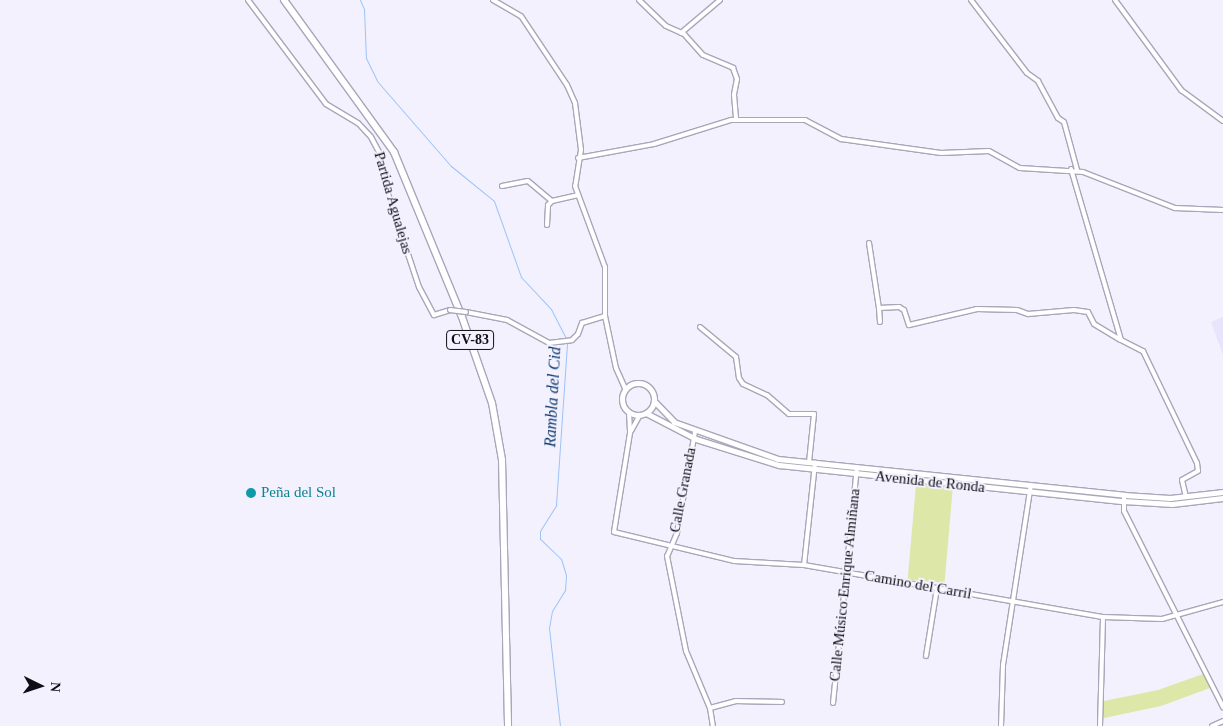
<!DOCTYPE html>
<html>
<head>
<meta charset="utf-8">
<style>
	body { margin:0 }
	#map { position:relative; width:1223px; height:726px; overflow:hidden; background:#f3f1fe; font-family:"Times New Roman",serif }
	div>[style] { position:absolute }
	[style*='--x'] { left:calc(var(--x)*1px); top:calc(var(--y)*1px); width:calc(var(--w)*1px); rotate:calc(var(--a)*1deg) }
	.built>* { inset:0; background:#e7e4fb }
	.green>* { inset:0; background:#dde7a7; transform-origin:0 0 }
	.stream>* { height:1px; margin:-0.5px; padding:0 0.5px; transform-origin:0.5px; border-radius:0.5px; background:#9dc3f8 }
	.roads { filter:drop-shadow(1px 0 #a9a6ba) drop-shadow(-1px 0 #a9a6ba) drop-shadow(0 1px #a9a6ba) drop-shadow(0 -1px #a9a6ba) }
	.minor>* { height:4px; margin:-2px; padding:0 2px; transform-origin:2px; border-radius:2px; background:#fff }
	.tertiary>* { height:5px; margin:-2.5px; padding:0 2.5px; transform-origin:2.5px; border-radius:2.5px; background:#fff }
	.tertiary>.ring { margin:-2.5px; padding:0; box-sizing:content-box; background:none; border:5px solid #fff; border-radius:50% }
	.primary>* { height:6px; margin:-3px; padding:0 3px; transform-origin:3px; border-radius:3px; background:#fff }
	.bridges { filter:drop-shadow(1px 0 #a9a6ba) drop-shadow(-1px 0 #a9a6ba) drop-shadow(0 1px #a9a6ba) drop-shadow(0 -1px #a9a6ba) }
	.minor-bridge>* { height:4px; margin:-2px; padding:0 2px; transform-origin:2px; border-radius:2px; background:#fff }
	.dots>* { width:14px; height:14px; translate:-50% -50%; box-sizing:border-box; border:2px solid #f3f1fe; border-radius:50% }
	span { translate:-50% -50%; white-space:nowrap; text-align:center; line-height:1.15; -webkit-text-stroke:4px #f3f1fe; paint-order:stroke }
	.shield-label span { padding:1px 4px; background:#f3f1fe; border:1px solid; border-radius:4px; -webkit-text-stroke-width:0 }
	.shield-label { font-size:14px; color:#0f0e15; font-weight:700 }
	.street-label { font-size:15px; color:#0f0e15 }
	.culture-label { font-size:15px; color:#0d838f }
	.left { translate:0 -50%; text-align:left }
	.water-label { font-size:16px; color:#06346d; font-style:italic }
	.north { position:absolute; left:15px; top:661px; width:50px; height:50px; -webkit-text-stroke:4px #f3f1fe; paint-order:stroke; rotate:94deg; font-size:14px; font-weight:700; line-height:20px; text-align:center; color:#0f0e15 }
	.north::after { content:''; display:block; margin:auto; width:18px; height:22px; background:#0f0e15; clip-path:polygon(50% 0,100% 100%,50% 72%,0 100%) }
</style>
</head>
<body>
<div id="map">
	<div class="built">
		<div style="clip-path:polygon(1223px 317px,1223px 355px,1211px 322px)"></div>
	</div>
	<div class="green">
		<div style="left:916px;top:484px;width:37px;height:96px;rotate:5deg"></div>
		<div style="clip-path:polygon(1203px 674px,1210px 688px,1161px 706px,1104px 718px,1104px 701px,1158px 690px)"></div>
	</div>
	<div class="stream">
		<div style="--x:360;--y:0;--w:10;--a:66"></div>
		<div style="--x:364;--y:9;--w:49;--a:87.7"></div>
		<div style="--x:366;--y:58;--w:25;--a:64"></div>
		<div style="--x:377;--y:81;--w:113;--a:49"></div>
		<div style="--x:451;--y:166;--w:55;--a:39.1"></div>
		<div style="--x:494;--y:201;--w:81;--a:70.4"></div>
		<div style="--x:521;--y:277;--w:44;--a:46.8"></div>
		<div style="--x:551;--y:309;--w:34;--a:63"></div>
		<div style="--x:560;--y:726;--w:99;--a:-96.4"></div>
		<div style="--x:549;--y:628;--w:17;--a:-80"></div>
		<div style="--x:552;--y:611;--w:25;--a:-58"></div>
		<div style="--x:565;--y:590;--w:15;--a:-86"></div>
		<div style="--x:566;--y:575;--w:17;--a:-107"></div>
		<div style="--x:561;--y:559;--w:29;--a:-136"></div>
		<div style="--x:540;--y:539;--w:8;--a:-90"></div>
		<div style="--x:540;--y:531;--w:31;--a:-58"></div>
		<div style="--x:556;--y:505;--w:163;--a:-86.1"></div>
	</div>
	<div class="roads">
		<div class="minor">
			<div style="--x:248;--y:0;--w:130;--a:53.1"></div>
			<div style="--x:326;--y:104;--w:37;--a:31"></div>
			<div style="--x:358;--y:123;--w:19;--a:47"></div>
			<div style="--x:371;--y:137;--w:17;--a:62"></div>
			<div style="--x:379;--y:152;--w:43;--a:77.9"></div>
			<div style="--x:388;--y:194;--w:98;--a:71.6"></div>
			<div style="--x:419;--y:287;--w:32;--a:62"></div>
			<div style="--x:434;--y:315;--w:17;--a:-17"></div>
			<div style="--x:493;--y:0;--w:32;--a:30"></div>
			<div style="--x:521;--y:16;--w:83;--a:56.3"></div>
			<div style="--x:567;--y:85;--w:20;--a:66"></div>
			<div style="--x:575;--y:103;--w:47;--a:82.7"></div>
			<div style="--x:581;--y:150;--w:36;--a:99"></div>
			<div style="--x:575;--y:186;--w:86;--a:69.7"></div>
			<div style="--x:605;--y:267;--w:49;--a:90"></div>
			<div style="--x:639;--y:0;--w:37;--a:44"></div>
			<div style="--x:666;--y:26;--w:20;--a:24"></div>
			<div style="--x:684;--y:34;--w:28;--a:48"></div>
			<div style="--x:703;--y:55;--w:33;--a:23"></div>
			<div style="--x:733;--y:68;--w:12;--a:70"></div>
			<div style="--x:737;--y:79;--w:16;--a:101"></div>
			<div style="--x:734;--y:95;--w:25;--a:85"></div>
			<div style="--x:971;--y:0;--w:92;--a:52.5"></div>
			<div style="--x:1027;--y:73;--w:14;--a:36"></div>
			<div style="--x:1038;--y:81;--w:42;--a:61.6"></div>
			<div style="--x:1058;--y:118;--w:7;--a:34"></div>
			<div style="--x:1064;--y:122;--w:50;--a:74.8"></div>
			<div style="--x:1115;--y:0;--w:112;--a:53.7"></div>
			<div style="--x:1181;--y:90;--w:52;--a:36.4"></div>
			<div style="--x:681;--y:33;--w:51;--a:-40.2"></div>
			<div style="--x:578;--y:158;--w:77;--a:-10.4"></div>
			<div style="--x:654;--y:144;--w:81;--a:-17.3"></div>
			<div style="--x:731;--y:120;--w:74;--a:0"></div>
			<div style="--x:805;--y:120;--w:41;--a:27.8"></div>
			<div style="--x:841;--y:139;--w:101;--a:8"></div>
			<div style="--x:941;--y:153;--w:48;--a:-2.4"></div>
			<div style="--x:989;--y:151;--w:35;--a:29"></div>
			<div style="--x:1020;--y:168;--w:63;--a:3.6"></div>
			<div style="--x:1083;--y:172;--w:99;--a:21.4"></div>
			<div style="--x:1175;--y:208;--w:48;--a:2.4"></div>
			<div style="--x:1071;--y:169;--w:178;--a:73.7"></div>
			<div style="--x:1121;--y:340;--w:25;--a:27"></div>
			<div style="--x:1143;--y:351;--w:124;--a:64.3"></div>
			<div style="--x:1197;--y:463;--w:8;--a:83"></div>
			<div style="--x:1198;--y:471;--w:18;--a:151"></div>
			<div style="--x:1182;--y:480;--w:17;--a:77"></div>
			<div style="--x:502;--y:186;--w:26;--a:-11"></div>
			<div style="--x:528;--y:181;--w:31;--a:40"></div>
			<div style="--x:552;--y:201;--w:27;--a:-13"></div>
			<div style="--x:547;--y:225;--w:20;--a:-87"></div>
			<div style="--x:548;--y:205;--w:6;--a:-45"></div>
			<div style="--x:869;--y:243;--w:66;--a:81.3"></div>
			<div style="--x:466;--y:312;--w:42;--a:11"></div>
			<div style="--x:507;--y:320;--w:48;--a:28.7"></div>
			<div style="--x:549;--y:343;--w:23;--a:-7"></div>
			<div style="--x:572;--y:340;--w:8;--a:-45"></div>
			<div style="--x:578;--y:334;--w:12;--a:-70"></div>
			<div style="--x:582;--y:323;--w:24;--a:-17"></div>
			<div style="--x:605;--y:316;--w:53;--a:78.1"></div>
			<div style="--x:616;--y:368;--w:24;--a:66"></div>
			<div style="--x:880;--y:322;--w:14;--a:-94"></div>
			<div style="--x:879;--y:308;--w:20;--a:-3"></div>
			<div style="--x:899;--y:307;--w:6;--a:31"></div>
			<div style="--x:904;--y:310;--w:16;--a:72"></div>
			<div style="--x:909;--y:325;--w:70;--a:-13.2"></div>
			<div style="--x:977;--y:309;--w:40;--a:1.4"></div>
			<div style="--x:1017;--y:310;--w:12;--a:20"></div>
			<div style="--x:1028;--y:314;--w:46;--a:-5"></div>
			<div style="--x:1074;--y:310;--w:14;--a:8"></div>
			<div style="--x:1088;--y:312;--w:13;--a:63"></div>
			<div style="--x:1094;--y:324;--w:31;--a:31"></div>
			<div style="--x:700;--y:327;--w:47;--a:39.8"></div>
			<div style="--x:736;--y:357;--w:21;--a:82"></div>
			<div style="--x:739;--y:378;--w:7;--a:56"></div>
			<div style="--x:743;--y:384;--w:26;--a:25"></div>
			<div style="--x:767;--y:395;--w:29;--a:41"></div>
			<div style="--x:789;--y:414;--w:25;--a:0"></div>
			<div style="--x:814;--y:414;--w:48;--a:95.9"></div>
			<div style="--x:629;--y:412;--w:21;--a:87"></div>
			<div style="--x:630;--y:433;--w:100;--a:99.2"></div>
			<div style="--x:614;--y:532;--w:123;--a:13.6"></div>
			<div style="--x:734;--y:561;--w:70;--a:3.3"></div>
			<div style="--x:804;--y:565;--w:303;--a:9.9"></div>
			<div style="--x:1103;--y:617;--w:59;--a:1.9"></div>
			<div style="--x:1162;--y:619;--w:63;--a:-15.6"></div>
			<div style="--x:631;--y:431;--w:18;--a:-61"></div>
			<div style="--x:695;--y:432;--w:103;--a:100.1"></div>
			<div style="--x:677;--y:533;--w:25;--a:113"></div>
			<div style="--x:667;--y:556;--w:97;--a:78.7"></div>
			<div style="--x:686;--y:651;--w:62;--a:67.2"></div>
			<div style="--x:710;--y:708;--w:18;--a:81"></div>
			<div style="--x:1124;--y:495;--w:16;--a:90"></div>
			<div style="--x:1124;--y:511;--w:220;--a:63.2"></div>
			<div style="--x:804;--y:565;--w:103;--a:-83.8"></div>
			<div style="--x:926;--y:656;--w:69;--a:-80.8"></div>
			<div style="--x:833;--y:703;--w:237;--a:-84.2"></div>
			<div style="--x:710;--y:708;--w:27;--a:-15"></div>
			<div style="--x:736;--y:701;--w:46;--a:1.2"></div>
			<div style="--x:1001;--y:726;--w:61;--a:-88.1"></div>
			<div style="--x:1003;--y:665;--w:182;--a:-81.2"></div>
			<div style="--x:1100;--y:726;--w:109;--a:-88.4"></div>
			<div style="--x:1212;--y:726;--w:12;--a:-24"></div>
		</div>
		<div class="tertiary">
			<div class="ring" style="left:622px;top:383px;width:27px;height:27px"></div>
			<div style="--x:654;--y:401;--w:29;--a:46"></div>
			<div style="--x:674;--y:422;--w:110;--a:19.6"></div>
			<div style="--x:778;--y:459;--w:348;--a:5.9"></div>
			<div style="--x:1124;--y:495;--w:46;--a:3.7"></div>
			<div style="--x:1170;--y:498;--w:53;--a:-6.5"></div>
			<div style="--x:646;--y:413;--w:56;--a:27.5"></div>
			<div style="--x:696;--y:439;--w:87;--a:17.4"></div>
			<div style="--x:779;--y:465;--w:346;--a:6"></div>
			<div style="--x:1123;--y:501;--w:49;--a:3.5"></div>
			<div style="--x:1172;--y:504;--w:51;--a:-6.7"></div>
		</div>
		<div class="primary">
			<div style="--x:284;--y:0;--w:188;--a:54.1"></div>
			<div style="--x:394;--y:152;--w:178;--a:67.6"></div>
			<div style="--x:462;--y:317;--w:91;--a:70.8"></div>
			<div style="--x:492;--y:403;--w:58;--a:80"></div>
			<div style="--x:502;--y:460;--w:266;--a:88.7"></div>
		</div>
	</div>
	<div class="bridges">
		<div class="minor-bridge">
			<div style="--x:450;--y:310;--w:16;--a:7"></div>
		</div>
	</div>
	<div class="dots">
		<div style="left:251px;top:493px;background:#0f9aa8"></div>
	</div>
	<div class="shield-label">
		<span style="left:470px;top:340px">CV-83</span>
	</div>
	<div class="street-label">
		<span style="left:393px;top:203px;rotate:74deg">Partida Agualejas</span>
		<span style="left:930px;top:482px;rotate:6deg">Avenida de Ronda</span>
		<span style="left:683px;top:490px;rotate:-79deg">Calle Granada</span>
		<span style="left:845px;top:585px;rotate:-84deg">Calle Músico Enrique Almiñana</span>
		<span style="left:918px;top:585px;rotate:10deg">Camino del Carril</span>
	</div>
	<div class="culture-label">
		<span class="left" style="left:261px;top:493px">Peña del Sol</span>
	</div>
	<div class="water-label">
		<span style="left:553px;top:397px;rotate:-87deg">Rambla del Cid</span>
	</div>
	<div class="north">N</div>
</div>
</body>
</html>
